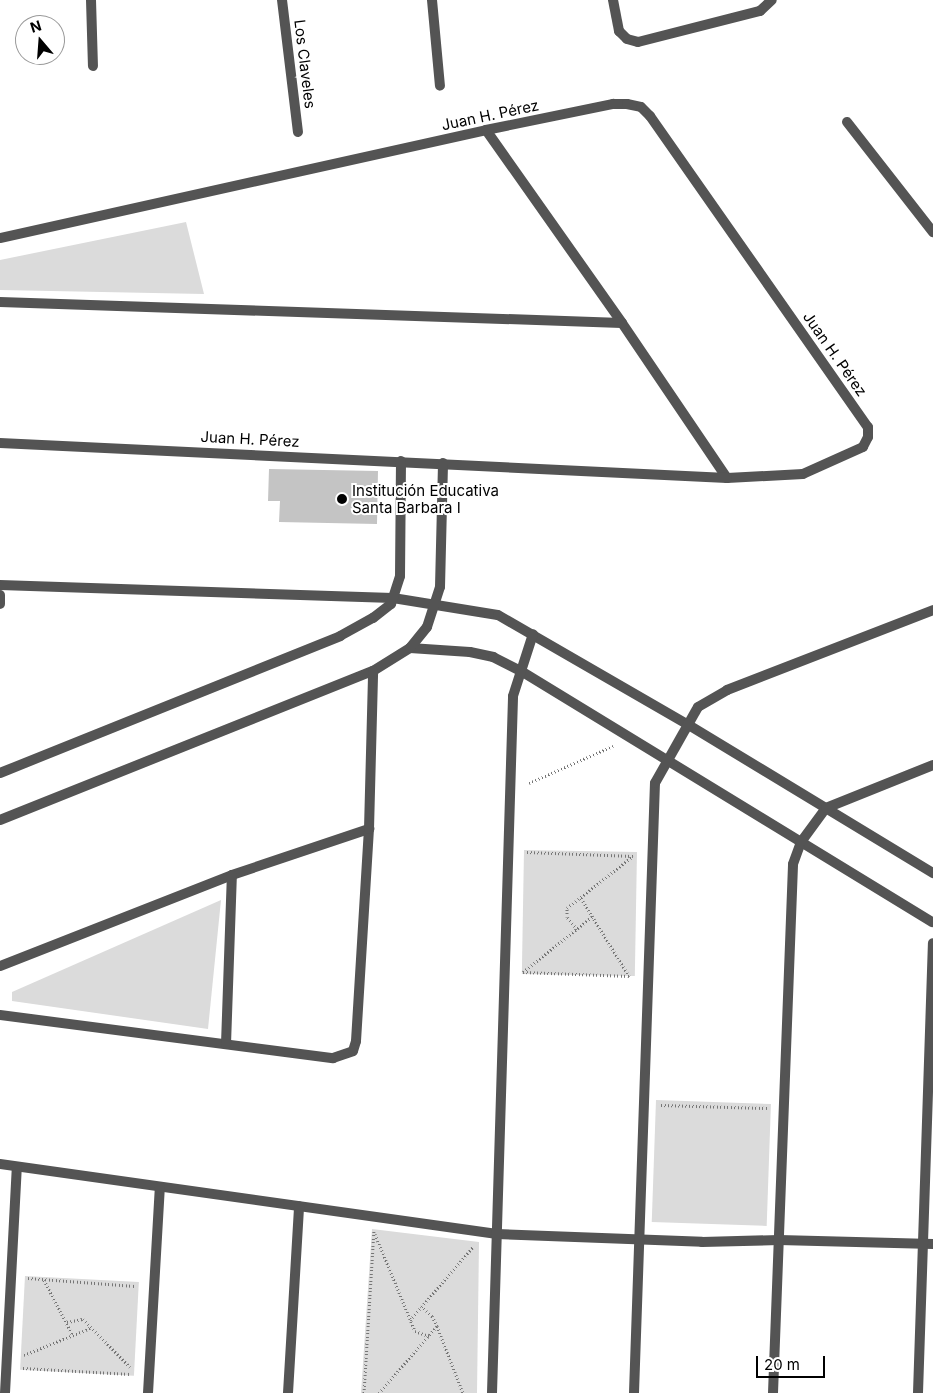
<!DOCTYPE html>
<html>
<head>
<meta charset="utf-8">
<style>
	body { margin:0 }
	#map { position:relative; width:933px; height:1393px; overflow:hidden; background:#fff; font-family:Inter,sans-serif }
	div>[style] { position:absolute }
	[style*='--x'] { left:calc(var(--x)*1px); top:calc(var(--y)*1px); width:calc(var(--w)*1px); rotate:calc(var(--a)*1deg) }
	.green>* { inset:0; background:#dbdbdb; transform-origin:0 0 }
	.building>* { inset:0; background:#c4c4c4 }
	.path>* { height:3px; margin-top:-1.5px; transform-origin:0; background:repeating-linear-gradient(90deg,#767676 0 1px,transparent 0 3.5px) }
	.service>* { height:10px; margin:-5px; padding:0 5px; transform-origin:5px; border-radius:5px; background:#545454 }
	.minor>* { height:10px; margin:-5px; padding:0 5px; transform-origin:5px; border-radius:5px; background:#545454 }
	.dots>* { width:14px; height:14px; translate:-50% -50%; box-sizing:border-box; border:2px solid #fff; border-radius:50% }
	span { translate:-50% -50%; white-space:nowrap; text-align:center; line-height:1.15; -webkit-text-stroke:4px #fff; paint-order:stroke }
	.street-label { font-size:15px; color:#000 }
	.poi-label { font-size:15px; color:#000 }
	.left { translate:0 -50%; text-align:left }
	.north { position:absolute; left:15px; top:15px; width:50px; height:50px; box-sizing:border-box; background:#fff; border:1px solid #999; border-radius:50%; rotate:342deg; font-size:14px; font-weight:700; line-height:20px; text-align:center; color:#000 }
	.north::after { content:''; display:block; margin:auto; width:18px; height:22px; background:#000; clip-path:polygon(50% 0,100% 100%,50% 72%,0 100%) }
	.scale { position:absolute; left:756px; top:1356px; width:69px; height:22px; box-sizing:border-box; border:2px solid #000; border-top:0; padding-left:6px; font-size:15px; line-height:18px; white-space:nowrap; color:#000; -webkit-text-stroke:4px #fff; paint-order:stroke }
</style>
</head>
<body>
<div id="map">
	<div class="green">
		<div style="clip-path:polygon(186px 222px,204px 294px,0 290px,0 260px)"></div>
		<div style="left:524px;top:850px;width:113px;height:124px;rotate:1deg"></div>
		<div style="clip-path:polygon(221px 900px,208px 1029px,12px 1001px,12px 992px)"></div>
		<div style="left:656px;top:1100px;width:115px;height:122px;rotate:2deg"></div>
		<div style="clip-path:polygon(372px 1229px,479px 1242px,477px 1393px,361px 1393px)"></div>
		<div style="left:25px;top:1276px;width:114px;height:94px;rotate:3deg"></div>
	</div>
	<div class="building">
		<div style="clip-path:polygon(269px 469px,378px 471px,377px 524px,279px 522px,280px 501px,268px 501px)"></div>
	</div>
	<div class="path">
		<div style="--x:529;--y:783;--w:92;--a:-23.8"></div>
		<div style="--x:527;--y:852;--w:106;--a:2.2"></div>
		<div style="--x:581;--y:898;--w:92;--a:58.4"></div>
		<div style="--x:577;--y:929;--w:16;--a:-130"></div>
		<div style="--x:567;--y:917;--w:9;--a:-90"></div>
		<div style="--x:567;--y:908;--w:84;--a:-38.2"></div>
		<div style="--x:523;--y:972;--w:106;--a:2.2"></div>
		<div style="--x:523;--y:972;--w:90;--a:-38.7"></div>
		<div style="--x:661;--y:1105;--w:106;--a:1.6"></div>
		<div style="--x:375;--y:1234;--w:105;--a:67.6"></div>
		<div style="--x:415;--y:1331;--w:15;--a:20"></div>
		<div style="--x:28;--y:1278;--w:107;--a:4.3"></div>
		<div style="--x:44;--y:1280;--w:63;--a:62.6"></div>
		<div style="--x:421;--y:1306;--w:15;--a:42"></div>
		<div style="--x:432;--y:1316;--w:11;--a:63"></div>
		<div style="--x:437;--y:1326;--w:72;--a:68.8"></div>
		<div style="--x:410;--y:1320;--w:96;--a:-49.2"></div>
		<div style="--x:67;--y:1322;--w:16;--a:-11"></div>
		<div style="--x:83;--y:1319;--w:67;--a:45.6"></div>
		<div style="--x:24;--y:1355;--w:67;--a:-22"></div>
		<div style="--x:86;--y:1330;--w:6;--a:-31"></div>
		<div style="--x:23;--y:1368;--w:107;--a:3.2"></div>
		<div style="--x:364;--y:1393;--w:162;--a:-86.5"></div>
		<div style="--x:379;--y:1393;--w:89;--a:-49.1"></div>
	</div>
	<div class="service">
		<div style="--x:847;--y:122;--w:140;--a:52"></div>
	</div>
	<div class="minor">
		<div style="--x:91;--y:0;--w:66;--a:88.3"></div>
		<div style="--x:282;--y:0;--w:133;--a:83.1"></div>
		<div style="--x:432;--y:0;--w:86;--a:84.7"></div>
		<div style="--x:613;--y:0;--w:32;--a:79"></div>
		<div style="--x:619;--y:31;--w:11;--a:45"></div>
		<div style="--x:627;--y:39;--w:11;--a:15"></div>
		<div style="--x:638;--y:42;--w:126;--a:-14.3"></div>
		<div style="--x:760;--y:11;--w:16;--a:-43"></div>
		<div style="--x:486;--y:130;--w:236;--a:54.8"></div>
		<div style="--x:622;--y:323;--w:187;--a:55.9"></div>
		<div style="--x:0;--y:238;--w:498;--a:-12.5"></div>
		<div style="--x:486;--y:130;--w:130;--a:-11.6"></div>
		<div style="--x:613;--y:104;--w:14;--a:0"></div>
		<div style="--x:627;--y:104;--w:14;--a:12"></div>
		<div style="--x:641;--y:107;--w:13;--a:45"></div>
		<div style="--x:650;--y:116;--w:380;--a:55"></div>
		<div style="--x:868;--y:427;--w:10;--a:90"></div>
		<div style="--x:868;--y:437;--w:11;--a:117"></div>
		<div style="--x:863;--y:447;--w:66;--a:155.8"></div>
		<div style="--x:803;--y:474;--w:76;--a:177"></div>
		<div style="--x:727;--y:478;--w:728;--a:-177.24"></div>
		<div style="--x:0;--y:302;--w:622;--a:1.93"></div>
		<div style="--x:0;--y:585;--w:393;--a:1.9"></div>
		<div style="--x:393;--y:598;--w:106;--a:9.2"></div>
		<div style="--x:498;--y:615;--w:218;--a:30"></div>
		<div style="--x:687;--y:724;--w:288;--a:31.2"></div>
		<div style="--x:0;--y:595;--w:9;--a:90"></div>
		<div style="--x:410;--y:648;--w:60;--a:3.8"></div>
		<div style="--x:470;--y:652;--w:24;--a:12"></div>
		<div style="--x:493;--y:657;--w:31;--a:27"></div>
		<div style="--x:521;--y:671;--w:482;--a:31.4"></div>
		<div style="--x:0;--y:773;--w:367;--a:-21.9"></div>
		<div style="--x:340;--y:636;--w:38;--a:-29"></div>
		<div style="--x:373;--y:618;--w:23;--a:-38"></div>
		<div style="--x:391;--y:604;--w:29;--a:-72"></div>
		<div style="--x:400;--y:576;--w:115;--a:-89.5"></div>
		<div style="--x:0;--y:820;--w:402;--a:-21.8"></div>
		<div style="--x:373;--y:671;--w:44;--a:-31.9"></div>
		<div style="--x:410;--y:648;--w:27;--a:-51"></div>
		<div style="--x:427;--y:627;--w:42;--a:-72"></div>
		<div style="--x:440;--y:587;--w:124;--a:-88.6"></div>
		<div style="--x:0;--y:966;--w:249;--a:-21.4"></div>
		<div style="--x:232;--y:875;--w:145;--a:-18.6"></div>
		<div style="--x:0;--y:1015;--w:336;--a:7.4"></div>
		<div style="--x:333;--y:1058;--w:21;--a:-19"></div>
		<div style="--x:353;--y:1051;--w:10;--a:-73"></div>
		<div style="--x:356;--y:1041;--w:212;--a:-86.5"></div>
		<div style="--x:369;--y:829;--w:158;--a:-88.5"></div>
		<div style="--x:226;--y:1044;--w:169;--a:-88"></div>
		<div style="--x:0;--y:1164;--w:502;--a:8.02"></div>
		<div style="--x:497;--y:1234;--w:205;--a:2.2"></div>
		<div style="--x:702;--y:1242;--w:77;--a:-1.5"></div>
		<div style="--x:779;--y:1240;--w:154;--a:1.5"></div>
		<div style="--x:5;--y:1393;--w:226;--a:-87"></div>
		<div style="--x:148;--y:1393;--w:206;--a:-86.7"></div>
		<div style="--x:288;--y:1393;--w:187;--a:-86.6"></div>
		<div style="--x:492;--y:1393;--w:697;--a:-88.27"></div>
		<div style="--x:513;--y:696;--w:65;--a:-72.1"></div>
		<div style="--x:634;--y:1393;--w:610;--a:-88.03"></div>
		<div style="--x:655;--y:783;--w:87;--a:-60.5"></div>
		<div style="--x:698;--y:707;--w:34;--a:-30"></div>
		<div style="--x:727;--y:690;--w:221;--a:-21.2"></div>
		<div style="--x:773;--y:1393;--w:529;--a:-87.83"></div>
		<div style="--x:793;--y:864;--w:23;--a:-70"></div>
		<div style="--x:801;--y:842;--w:42;--a:-53.7"></div>
		<div style="--x:826;--y:808;--w:115;--a:-21.9"></div>
		<div style="--x:918;--y:1393;--w:450;--a:-88.1"></div>
	</div>
	<div class="dots">
		<div style="left:342px;top:499px;background:#000"></div>
	</div>
	<div class="street-label">
		<span style="left:305px;top:64px;rotate:83deg">Los Claveles</span>
		<span style="left:490px;top:115px;rotate:-12deg">Juan H. Pérez</span>
		<span style="left:835px;top:354px;rotate:55deg">Juan H. Pérez</span>
		<span style="left:250px;top:439px;rotate:3deg">Juan H. Pérez</span>
	</div>
	<div class="poi-label">
		<span class="left" style="left:352px;top:499px">Institución Educativa<br>Santa Barbara I</span>
	</div>
	<div class="north">N</div>
	<div class="scale">20 m</div>
</div>
</body>
</html>
